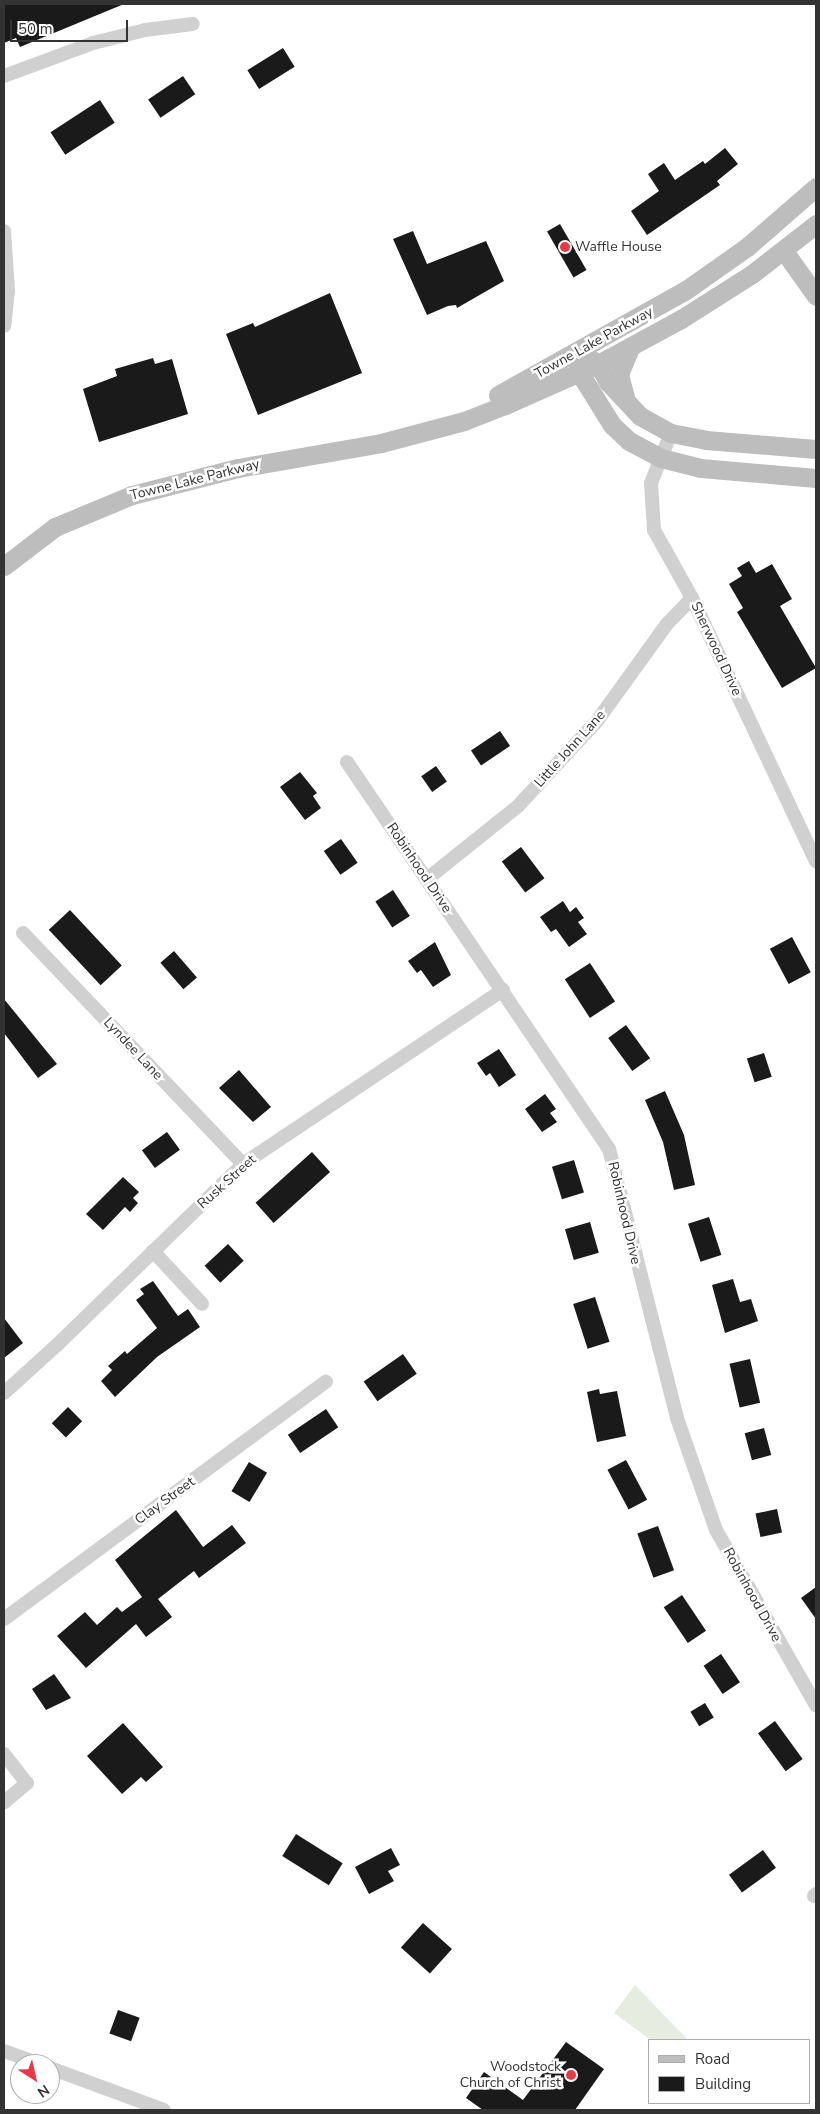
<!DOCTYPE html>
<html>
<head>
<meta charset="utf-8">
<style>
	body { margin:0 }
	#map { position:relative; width:820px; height:2114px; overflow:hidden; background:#fff; font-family:"Nunito Sans",sans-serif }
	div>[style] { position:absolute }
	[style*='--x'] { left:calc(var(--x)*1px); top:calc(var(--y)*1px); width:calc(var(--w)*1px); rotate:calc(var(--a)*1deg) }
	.green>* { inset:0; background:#e6ecdf }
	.building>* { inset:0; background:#1a1a1a; transform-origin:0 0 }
	.street>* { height:14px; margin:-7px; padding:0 7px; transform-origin:7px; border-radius:7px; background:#d0d0d0 }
	.secondary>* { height:19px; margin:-9.5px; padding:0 9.5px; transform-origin:9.5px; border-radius:9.5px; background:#bdbdbd }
	.dots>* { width:14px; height:14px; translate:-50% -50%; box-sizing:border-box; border:2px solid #fff; border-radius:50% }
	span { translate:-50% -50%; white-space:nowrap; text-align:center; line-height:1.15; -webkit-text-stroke:5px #fff; paint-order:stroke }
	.poi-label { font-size:14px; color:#333 }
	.left { translate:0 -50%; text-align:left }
	.right { translate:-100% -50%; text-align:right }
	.street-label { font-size:14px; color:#333 }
	.frame { position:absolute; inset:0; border:5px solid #333; pointer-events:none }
	.legend { position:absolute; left:648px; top:2039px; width:162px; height:65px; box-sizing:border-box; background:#fff; border:1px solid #adadad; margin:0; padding:6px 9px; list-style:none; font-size:15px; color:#333 }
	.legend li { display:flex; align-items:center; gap:10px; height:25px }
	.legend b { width:25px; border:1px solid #adadad }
	.north { position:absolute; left:10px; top:2054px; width:50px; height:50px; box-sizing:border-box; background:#fff; border:1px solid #adadad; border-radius:50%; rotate:145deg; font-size:14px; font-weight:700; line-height:20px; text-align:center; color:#333 }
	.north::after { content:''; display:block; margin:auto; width:18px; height:22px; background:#e63946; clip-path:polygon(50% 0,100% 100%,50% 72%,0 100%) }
	.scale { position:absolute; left:10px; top:20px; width:118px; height:22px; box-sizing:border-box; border:2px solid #333; border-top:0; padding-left:6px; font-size:15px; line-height:18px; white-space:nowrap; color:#333; -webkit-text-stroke:4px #fff; paint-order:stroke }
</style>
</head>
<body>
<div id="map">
	<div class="green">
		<div style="clip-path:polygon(635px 1985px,688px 2040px,651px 2040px,614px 2013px)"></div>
	</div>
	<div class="building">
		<div style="clip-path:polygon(4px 4px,124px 4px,20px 47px,16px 38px,4px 43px)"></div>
		<div style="left:283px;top:48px;width:22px;height:42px;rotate:58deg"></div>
		<div style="left:183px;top:76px;width:22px;height:42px;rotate:56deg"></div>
		<div style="left:100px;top:100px;width:27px;height:59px;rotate:57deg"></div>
		<div style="clip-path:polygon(725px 148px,738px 164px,717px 181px,720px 185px,647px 235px,631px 211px,659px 191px,648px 174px,664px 163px,675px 180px,703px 161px,705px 164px)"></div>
		<div style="left:560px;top:224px;width:53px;height:15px;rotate:60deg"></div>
		<div style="clip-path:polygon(413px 231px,427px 264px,486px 241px,504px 281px,457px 308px,456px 305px,448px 306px,427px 315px,393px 239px)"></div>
		<div style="clip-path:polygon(330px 293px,362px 373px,258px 415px,226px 334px,253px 323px,255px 327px)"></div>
		<div style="clip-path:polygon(153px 358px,155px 364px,172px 359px,188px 414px,99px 442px,83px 389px,117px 376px,115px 369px)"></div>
		<div style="clip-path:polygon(749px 561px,756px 573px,772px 564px,792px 599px,780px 606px,816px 668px,782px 688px,737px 612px,743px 608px,729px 584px,742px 576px,737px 568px)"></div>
		<div style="left:500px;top:731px;width:18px;height:35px;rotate:56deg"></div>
		<div style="left:436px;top:766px;width:19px;height:18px;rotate:55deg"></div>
		<div style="clip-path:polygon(300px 772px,317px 793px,313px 796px,321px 808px,305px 820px,280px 787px)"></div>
		<div style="left:341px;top:839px;width:29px;height:21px;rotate:55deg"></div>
		<div style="left:521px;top:847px;width:39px;height:24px;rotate:53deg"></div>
		<div style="left:393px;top:890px;width:31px;height:21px;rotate:57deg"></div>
		<div style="clip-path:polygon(563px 901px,570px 912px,576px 907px,584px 918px,578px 922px,587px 934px,569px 947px,556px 929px,551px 932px,540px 917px)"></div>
		<div style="left:70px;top:910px;width:76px;height:29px;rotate:47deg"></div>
		<div style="left:792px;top:937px;width:40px;height:25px;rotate:62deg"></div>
		<div style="clip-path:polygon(435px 942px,451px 975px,433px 987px,421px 970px,417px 973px,408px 961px)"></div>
		<div style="left:174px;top:951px;width:35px;height:18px;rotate:49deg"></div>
		<div style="left:590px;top:963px;width:46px;height:30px;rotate:57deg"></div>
		<div style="clip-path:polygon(4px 999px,57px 1064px,38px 1078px,4px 1033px)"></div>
		<div style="left:626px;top:1025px;width:41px;height:22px;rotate:54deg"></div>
		<div style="clip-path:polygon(499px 1049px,516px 1075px,499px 1087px,490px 1073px,486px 1076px,477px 1063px)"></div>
		<div style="left:764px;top:1053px;width:25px;height:18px;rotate:72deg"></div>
		<div style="clip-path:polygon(239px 1070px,271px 1107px,253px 1122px,219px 1088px)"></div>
		<div style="clip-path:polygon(665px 1091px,684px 1135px,695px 1185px,674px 1190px,663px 1142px,645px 1100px)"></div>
		<div style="clip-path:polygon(545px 1094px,556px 1109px,550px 1113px,557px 1122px,542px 1132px,525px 1109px)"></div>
		<div style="left:167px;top:1132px;width:22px;height:31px;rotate:54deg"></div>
		<div style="left:312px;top:1152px;width:27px;height:76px;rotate:48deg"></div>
		<div style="left:574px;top:1160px;width:34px;height:23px;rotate:73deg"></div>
		<div style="clip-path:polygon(123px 1177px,139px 1192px,133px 1198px,138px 1203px,130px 1212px,125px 1207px,103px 1230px,86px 1214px)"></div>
		<div style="left:709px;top:1217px;width:40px;height:22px;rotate:72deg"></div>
		<div style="left:590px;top:1222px;width:32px;height:26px;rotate:74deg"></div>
		<div style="left:228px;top:1244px;width:23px;height:32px;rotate:47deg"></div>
		<div style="clip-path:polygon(733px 1279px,740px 1302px,751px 1299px,758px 1321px,725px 1333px,712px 1285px)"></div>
		<div style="clip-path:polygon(153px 1281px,178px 1316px,188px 1309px,200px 1327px,157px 1357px,115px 1397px,101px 1381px,112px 1370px,108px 1366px,125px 1351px,127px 1354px,157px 1328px,136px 1300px,144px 1294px,140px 1289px)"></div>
		<div style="left:595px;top:1297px;width:47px;height:23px;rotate:72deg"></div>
		<div style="clip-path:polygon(4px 1318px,23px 1343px,4px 1358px)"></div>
		<div style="left:403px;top:1354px;width:24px;height:48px;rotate:55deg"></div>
		<div style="left:750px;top:1359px;width:45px;height:21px;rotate:77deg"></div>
		<div style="clip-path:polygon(599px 1389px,600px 1394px,617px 1391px,626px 1436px,597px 1442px,587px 1392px)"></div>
		<div style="left:68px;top:1407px;width:20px;height:23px;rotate:45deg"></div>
		<div style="left:326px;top:1409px;width:22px;height:46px;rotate:56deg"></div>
		<div style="left:764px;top:1428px;width:28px;height:20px;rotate:75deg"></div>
		<div style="left:626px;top:1460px;width:45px;height:21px;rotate:62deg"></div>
		<div style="left:249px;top:1462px;width:21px;height:34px;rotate:31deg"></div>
		<div style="left:777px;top:1509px;width:24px;height:22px;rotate:78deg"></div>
		<div style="clip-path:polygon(176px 1510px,203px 1547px,232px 1525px,246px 1543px,199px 1578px,194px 1571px,158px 1599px,172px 1617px,146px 1637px,136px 1624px,86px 1668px,57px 1636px,85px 1612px,97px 1625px,117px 1607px,122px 1612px,142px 1597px,115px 1560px)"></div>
		<div style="left:658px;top:1526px;width:47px;height:22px;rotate:70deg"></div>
		<div style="clip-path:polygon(816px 1587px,816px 1619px,801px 1598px)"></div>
		<div style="left:682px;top:1595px;width:43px;height:22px;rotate:56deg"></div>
		<div style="left:721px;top:1654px;width:34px;height:21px;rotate:56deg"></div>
		<div style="clip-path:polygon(54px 1674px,71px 1698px,46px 1710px,32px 1689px)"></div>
		<div style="left:705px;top:1703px;width:17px;height:17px;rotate:59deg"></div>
		<div style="left:775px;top:1721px;width:47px;height:21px;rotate:54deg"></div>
		<div style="clip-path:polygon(123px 1723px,163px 1767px,146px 1782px,141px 1777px,122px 1794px,87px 1756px)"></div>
		<div style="left:296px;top:1834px;width:55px;height:26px;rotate:32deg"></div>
		<div style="clip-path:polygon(391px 1848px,400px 1865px,388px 1871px,394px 1881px,369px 1894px,355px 1867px)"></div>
		<div style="left:763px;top:1850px;width:22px;height:42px;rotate:54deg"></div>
		<div style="left:423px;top:1923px;width:39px;height:33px;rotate:42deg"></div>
		<div style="left:118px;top:2010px;width:23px;height:25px;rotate:20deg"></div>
		<div style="clip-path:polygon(566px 2042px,604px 2069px,575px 2110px,483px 2110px,466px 2098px,484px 2072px,523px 2100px)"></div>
	</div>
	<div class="street">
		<div style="--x:4;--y:76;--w:95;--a:-20.3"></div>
		<div style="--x:93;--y:43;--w:54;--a:-14"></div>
		<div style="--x:145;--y:30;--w:48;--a:-7.1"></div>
		<div style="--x:4;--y:231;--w:59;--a:86.1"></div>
		<div style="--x:8;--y:290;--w:36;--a:96"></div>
		<div style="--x:671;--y:433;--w:54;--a:111.8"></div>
		<div style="--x:651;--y:483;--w:47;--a:86.3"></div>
		<div style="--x:654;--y:530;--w:78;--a:60.8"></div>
		<div style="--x:692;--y:598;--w:291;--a:64.8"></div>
		<div style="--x:347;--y:762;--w:467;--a:55.9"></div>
		<div style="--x:609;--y:1149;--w:277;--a:75.8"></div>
		<div style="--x:677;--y:1418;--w:119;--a:70.8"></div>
		<div style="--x:716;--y:1530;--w:202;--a:60.3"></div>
		<div style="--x:427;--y:879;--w:117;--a:-38.7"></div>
		<div style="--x:518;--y:806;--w:116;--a:-47.1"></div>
		<div style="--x:597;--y:721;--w:120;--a:-54.2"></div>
		<div style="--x:667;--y:624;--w:36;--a:-46"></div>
		<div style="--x:23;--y:933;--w:319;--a:46.4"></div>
		<div style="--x:153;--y:1251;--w:72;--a:47.2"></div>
		<div style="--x:4;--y:1393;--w:72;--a:-42.2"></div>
		<div style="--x:57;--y:1345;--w:260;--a:-44.2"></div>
		<div style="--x:243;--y:1164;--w:313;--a:-33.8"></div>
		<div style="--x:4;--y:1619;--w:400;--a:-36.4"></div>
		<div style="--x:4;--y:1754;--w:37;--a:52"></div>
		<div style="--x:27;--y:1783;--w:30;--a:140"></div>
		<div style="--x:814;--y:1896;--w:3;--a:-45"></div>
		<div style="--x:4;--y:2051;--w:37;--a:20"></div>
		<div style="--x:50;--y:2068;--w:121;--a:20.2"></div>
	</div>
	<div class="secondary">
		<div style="--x:784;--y:251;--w:55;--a:54.6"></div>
		<div style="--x:589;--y:358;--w:11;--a:34"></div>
		<div style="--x:598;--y:364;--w:21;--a:61"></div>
		<div style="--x:608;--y:382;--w:47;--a:46.7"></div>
		<div style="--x:640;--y:416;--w:35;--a:29"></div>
		<div style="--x:671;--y:433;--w:36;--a:11"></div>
		<div style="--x:706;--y:440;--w:110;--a:4.7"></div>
		<div style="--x:579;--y:360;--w:12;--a:90"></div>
		<div style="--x:579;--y:372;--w:62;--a:58.1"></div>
		<div style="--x:612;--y:425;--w:23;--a:43"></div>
		<div style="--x:629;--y:441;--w:36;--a:28"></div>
		<div style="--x:661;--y:458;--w:41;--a:14"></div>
		<div style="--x:701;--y:468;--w:115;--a:5"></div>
		<div style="--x:498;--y:395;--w:215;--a:-29.2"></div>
		<div style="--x:686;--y:290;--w:75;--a:-35.2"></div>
		<div style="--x:747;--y:247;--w:91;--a:-41"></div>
		<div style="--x:625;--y:397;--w:24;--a:-105"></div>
		<div style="--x:619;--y:374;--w:30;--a:-67"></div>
		<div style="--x:4;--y:566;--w:64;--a:-37.4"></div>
		<div style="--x:55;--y:527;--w:83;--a:-22.6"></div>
		<div style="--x:132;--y:495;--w:109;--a:-14.3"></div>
		<div style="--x:238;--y:468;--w:145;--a:-9.9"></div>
		<div style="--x:381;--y:443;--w:86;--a:-14.8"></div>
		<div style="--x:464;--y:421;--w:44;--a:-21.3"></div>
		<div style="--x:505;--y:405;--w:102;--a:-23.8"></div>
		<div style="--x:598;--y:364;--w:94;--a:-28.5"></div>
		<div style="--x:681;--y:319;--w:84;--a:-32.4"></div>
		<div style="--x:752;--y:274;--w:81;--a:-38"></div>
	</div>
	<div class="dots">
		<div style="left:565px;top:247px;background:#e63946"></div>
		<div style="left:571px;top:2075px;background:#e63946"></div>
	</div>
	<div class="poi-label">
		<span class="left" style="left:575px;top:247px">Waffle House</span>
		<span class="right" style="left:561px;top:2075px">Woodstock<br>Church of Christ</span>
	</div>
	<div class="street-label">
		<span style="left:594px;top:343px;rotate:-29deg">Towne Lake Parkway</span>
		<span style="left:195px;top:480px;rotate:-14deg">Towne Lake Parkway</span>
		<span style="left:716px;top:649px;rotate:65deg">Sherwood Drive</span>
		<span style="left:570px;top:749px;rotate:-48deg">Little John Lane</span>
		<span style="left:419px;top:868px;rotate:56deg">Robinhood Drive</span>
		<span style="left:133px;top:1049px;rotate:47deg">Lyndee Lane</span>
		<span style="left:227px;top:1182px;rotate:-42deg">Rusk Street</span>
		<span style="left:624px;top:1213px;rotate:77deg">Robinhood Drive</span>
		<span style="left:165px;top:1501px;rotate:-36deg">Clay Street</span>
		<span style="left:752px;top:1595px;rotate:61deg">Robinhood Drive</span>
	</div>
	<div class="frame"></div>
	<ul class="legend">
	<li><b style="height:6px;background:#bdbdbd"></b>Road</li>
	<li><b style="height:14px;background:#1a1a1a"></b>Building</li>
	</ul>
	<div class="north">N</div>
	<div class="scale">50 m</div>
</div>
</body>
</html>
